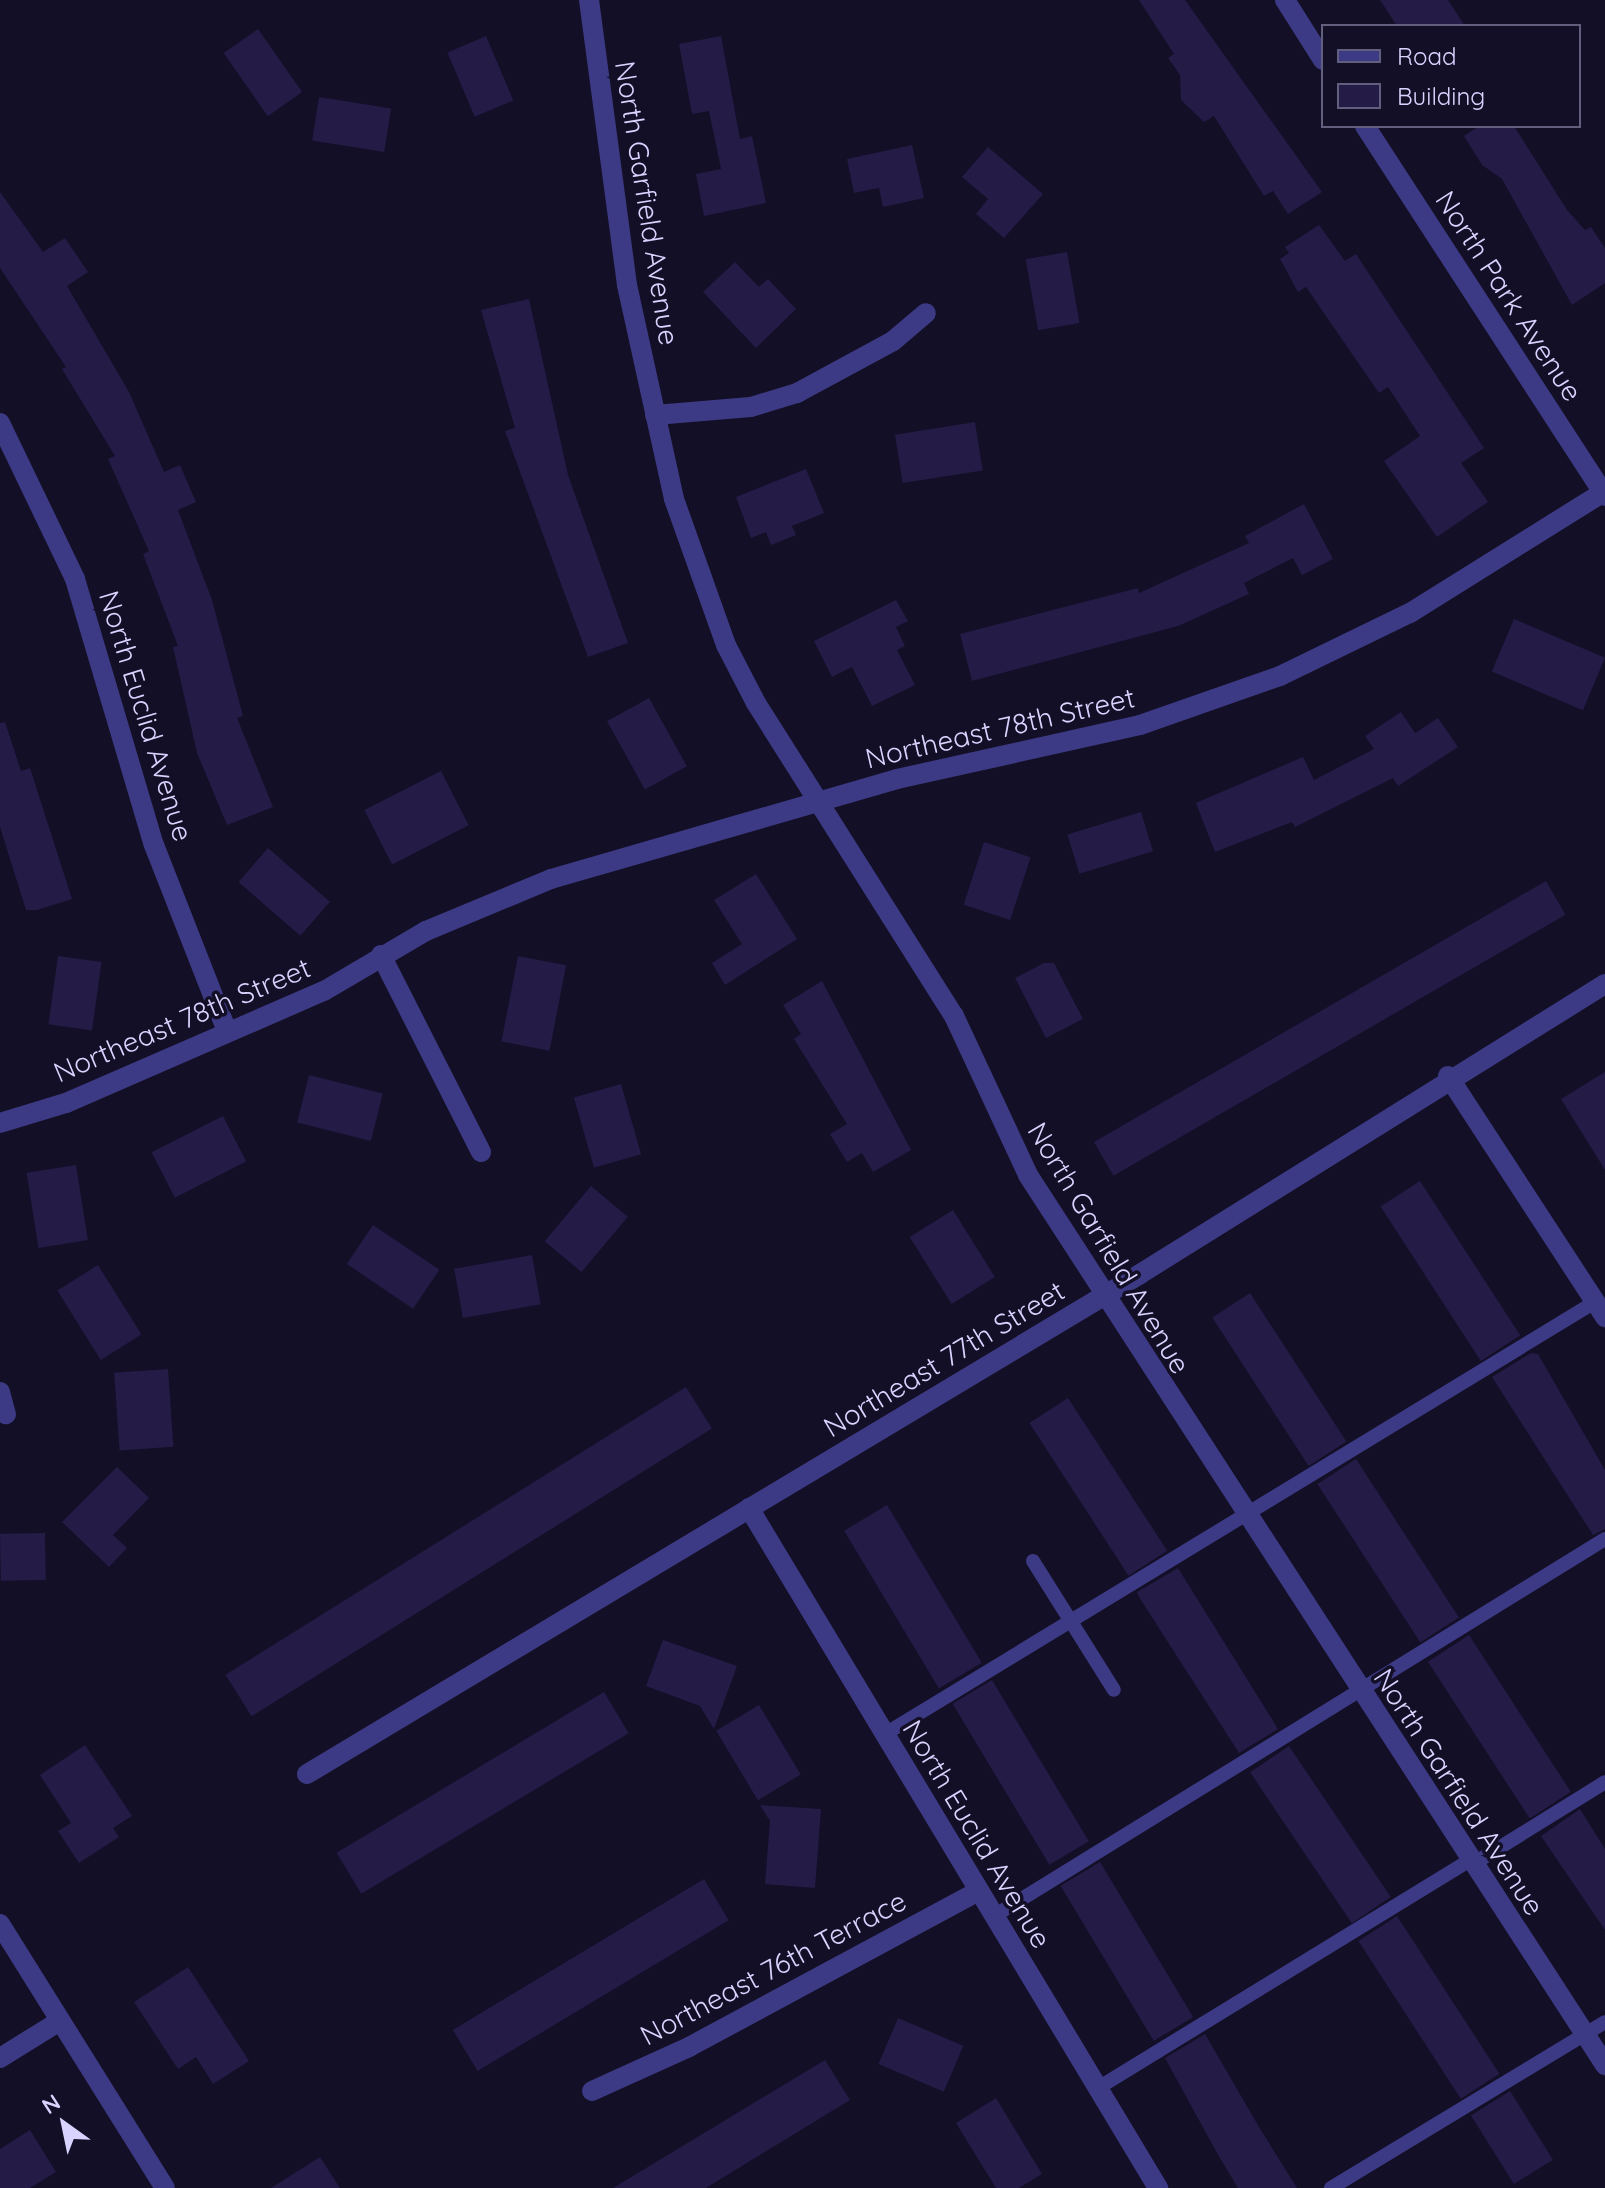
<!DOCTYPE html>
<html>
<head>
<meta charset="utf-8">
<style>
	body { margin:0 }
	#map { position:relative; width:1605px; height:2188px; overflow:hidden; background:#130f26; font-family:Quicksand,sans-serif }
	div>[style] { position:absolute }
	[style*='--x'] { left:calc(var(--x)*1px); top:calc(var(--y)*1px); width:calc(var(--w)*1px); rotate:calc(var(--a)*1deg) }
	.building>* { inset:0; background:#241b47; transform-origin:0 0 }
	.service>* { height:14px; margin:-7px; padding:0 7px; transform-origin:7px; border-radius:7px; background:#3d3a85 }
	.minor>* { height:20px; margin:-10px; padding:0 10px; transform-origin:10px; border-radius:10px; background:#3d3a85 }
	span { translate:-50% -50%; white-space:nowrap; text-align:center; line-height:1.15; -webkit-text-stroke:7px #130f26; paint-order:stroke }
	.street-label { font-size:28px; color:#d9d4ff }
	.legend { position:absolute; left:1321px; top:24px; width:260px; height:104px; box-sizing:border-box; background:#130f26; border:2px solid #625e7d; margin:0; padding:10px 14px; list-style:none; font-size:24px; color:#d9d4ff }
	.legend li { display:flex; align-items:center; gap:16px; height:40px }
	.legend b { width:40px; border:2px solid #625e7d }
	.north { position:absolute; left:24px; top:2084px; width:80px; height:80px; -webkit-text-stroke:6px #130f26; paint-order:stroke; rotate:327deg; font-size:22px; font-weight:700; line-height:32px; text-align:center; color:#d9d4ff }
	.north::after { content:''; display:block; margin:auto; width:28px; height:36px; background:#d9d4ff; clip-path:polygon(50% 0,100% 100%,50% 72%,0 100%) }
</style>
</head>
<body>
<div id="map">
	<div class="building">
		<div style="clip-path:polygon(1139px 0,1185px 0,1322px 192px,1288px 214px,1273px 191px,1264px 196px,1214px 116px,1204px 122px,1181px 100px,1180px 75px,1168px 58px,1174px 54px)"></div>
		<div style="clip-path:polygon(1380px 0,1448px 0,1465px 26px,1397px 26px)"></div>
		<div style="left:258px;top:29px;width:77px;height:42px;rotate:55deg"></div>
		<div style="left:486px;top:36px;width:70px;height:42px;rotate:67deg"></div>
		<div style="clip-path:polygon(721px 36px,740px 139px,752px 136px,766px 203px,704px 216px,696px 174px,721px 169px,709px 111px,692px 114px,679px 44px)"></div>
		<div style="left:319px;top:97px;width:73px;height:44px;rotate:9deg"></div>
		<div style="clip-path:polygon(1479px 126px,1514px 126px,1567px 210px,1585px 230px,1591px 227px,1605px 248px,1605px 283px,1572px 305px,1502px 179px,1482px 165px,1464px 136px)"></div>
		<div style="clip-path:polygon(912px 145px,924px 198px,883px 207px,879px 188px,854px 193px,847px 159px)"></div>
		<div style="clip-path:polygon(988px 147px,1043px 194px,1004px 238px,976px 214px,988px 199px,962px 177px)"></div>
		<div style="clip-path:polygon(0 192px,43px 252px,65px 238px,88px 272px,67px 286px,129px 392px,164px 472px,180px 465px,196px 502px,178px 510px,212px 600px,243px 716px,237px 718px,273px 807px,227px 825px,197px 753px,173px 647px,178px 646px,143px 554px,149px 551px,108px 459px,115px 456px,62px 369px,66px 367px,0 268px)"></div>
		<div style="clip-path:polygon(1319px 225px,1345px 261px,1356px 254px,1484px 448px,1461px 463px,1488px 502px,1437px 537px,1384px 461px,1420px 436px,1388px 387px,1379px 393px,1306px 287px,1298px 292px,1280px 259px,1289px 253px,1285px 247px)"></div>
		<div style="left:1067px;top:252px;width:72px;height:42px;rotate:80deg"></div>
		<div style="clip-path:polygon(735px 262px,759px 287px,768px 279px,796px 309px,756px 348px,703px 292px)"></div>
		<div style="clip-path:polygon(529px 299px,568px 475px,628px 643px,588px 657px,505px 431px,515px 428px,481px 310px)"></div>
		<div style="left:975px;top:422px;width:49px;height:81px;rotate:81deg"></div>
		<div style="clip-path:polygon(806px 469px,824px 513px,792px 526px,796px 535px,771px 545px,766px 532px,751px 538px,736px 497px)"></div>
		<div style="clip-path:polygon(1304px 504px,1333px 559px,1302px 575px,1293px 558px,1244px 583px,1249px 594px,1178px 626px,972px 681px,960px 634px,1138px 588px,1139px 593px,1249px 543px,1245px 536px)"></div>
		<div style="clip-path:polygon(896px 600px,908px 621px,896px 627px,905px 646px,897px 650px,915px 685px,872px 706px,852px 667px,832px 677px,814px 641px)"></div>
		<div style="left:1514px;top:619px;width:99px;height:57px;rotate:23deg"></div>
		<div style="left:649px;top:698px;width:78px;height:48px;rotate:61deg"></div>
		<div style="clip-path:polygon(1401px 712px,1415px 733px,1438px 718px,1458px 747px,1398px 786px,1393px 778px,1295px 827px,1292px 822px,1215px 852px,1196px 803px,1303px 757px,1314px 780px,1374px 749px,1365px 736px)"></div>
		<div style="clip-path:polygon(5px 722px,21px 771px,30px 768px,72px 899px,37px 910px,26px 910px,0 827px,0 723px)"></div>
		<div style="left:441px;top:771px;width:61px;height:86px;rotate:63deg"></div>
		<div style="left:1141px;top:812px;width:41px;height:77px;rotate:73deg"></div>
		<div style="left:984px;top:842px;width:49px;height:66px;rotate:18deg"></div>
		<div style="left:268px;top:848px;width:82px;height:45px;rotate:41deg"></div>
		<div style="clip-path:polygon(756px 874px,797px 939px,725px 985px,712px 963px,742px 944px,714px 900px)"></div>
		<div style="left:1546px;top:881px;width:39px;height:522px;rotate:60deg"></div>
		<div style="left:58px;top:956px;width:44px;height:69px;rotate:8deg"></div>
		<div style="left:518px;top:956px;width:49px;height:87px;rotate:11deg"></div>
		<div style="clip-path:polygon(1044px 963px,1054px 963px,1083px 1019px,1046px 1038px,1015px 978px)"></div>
		<div style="clip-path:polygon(822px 981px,911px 1150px,873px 1172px,862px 1153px,847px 1162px,830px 1134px,847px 1124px,794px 1039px,801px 1034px,783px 1005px)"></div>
		<div style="clip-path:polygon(1605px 1072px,1605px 1170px,1561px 1099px)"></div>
		<div style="left:309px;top:1075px;width:76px;height:49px;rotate:14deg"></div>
		<div style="left:621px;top:1084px;width:73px;height:49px;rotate:74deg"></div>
		<div style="left:223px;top:1116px;width:51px;height:80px;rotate:63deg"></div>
		<div style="left:76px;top:1165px;width:76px;height:50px;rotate:81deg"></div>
		<div style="left:1420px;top:1181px;width:184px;height:47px;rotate:57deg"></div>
		<div style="left:591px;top:1186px;width:48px;height:72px;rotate:40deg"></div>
		<div style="left:953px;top:1210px;width:79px;height:51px;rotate:58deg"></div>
		<div style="left:373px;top:1225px;width:80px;height:47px;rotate:34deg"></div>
		<div style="left:532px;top:1255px;width:50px;height:79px;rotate:80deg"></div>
		<div style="left:98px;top:1265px;width:82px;height:48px;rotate:58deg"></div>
		<div style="left:1250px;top:1293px;width:177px;height:45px;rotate:57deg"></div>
		<div style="clip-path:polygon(1531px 1353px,1538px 1354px,1605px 1470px,1605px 1529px,1593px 1535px,1492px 1377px)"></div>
		<div style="left:168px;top:1369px;width:78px;height:54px;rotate:86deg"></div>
		<div style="left:686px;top:1387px;width:49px;height:543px;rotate:58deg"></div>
		<div style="left:1068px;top:1398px;width:182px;height:46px;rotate:57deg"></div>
		<div style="left:1356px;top:1459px;width:189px;height:46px;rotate:57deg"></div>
		<div style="clip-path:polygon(117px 1467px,149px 1498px,113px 1535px,127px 1548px,109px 1567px,62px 1522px)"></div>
		<div style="left:887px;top:1505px;width:184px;height:50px;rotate:59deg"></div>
		<div style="left:45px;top:1533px;width:47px;height:45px;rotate:89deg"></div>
		<div style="clip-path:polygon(1178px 1568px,1278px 1729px,1239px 1753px,1139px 1597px,1137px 1592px)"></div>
		<div style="left:1469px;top:1635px;width:187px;height:49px;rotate:57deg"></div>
		<div style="clip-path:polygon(663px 1640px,737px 1666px,714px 1729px,700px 1706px,646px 1686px)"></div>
		<div style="left:992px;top:1680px;width:188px;height:46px;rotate:59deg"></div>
		<div style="left:604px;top:1692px;width:48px;height:312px;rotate:59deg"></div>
		<div style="left:759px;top:1705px;width:81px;height:50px;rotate:59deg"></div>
		<div style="clip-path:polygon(85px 1745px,132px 1816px,113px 1828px,119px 1837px,79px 1863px,58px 1831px,71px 1823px,40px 1775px)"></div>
		<div style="left:1289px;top:1746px;width:182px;height:47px;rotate:56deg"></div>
		<div style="clip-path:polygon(760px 1805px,821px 1809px,815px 1888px,765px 1884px,770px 1821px)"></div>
		<div style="clip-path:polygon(1580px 1809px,1605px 1849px,1605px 1930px,1541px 1836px)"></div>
		<div style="left:1100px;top:1862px;width:181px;height:46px;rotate:59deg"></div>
		<div style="left:704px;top:1879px;width:48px;height:293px;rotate:59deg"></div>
		<div style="left:1397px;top:1916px;width:188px;height:46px;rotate:57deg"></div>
		<div style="clip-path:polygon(188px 1967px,249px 2061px,213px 2084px,196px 2057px,178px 2069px,134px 2002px)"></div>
		<div style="left:898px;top:2018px;width:71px;height:50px;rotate:23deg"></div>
		<div style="clip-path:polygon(1205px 2034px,1259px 2127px,1297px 2188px,1238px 2188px,1217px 2153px,1165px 2058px)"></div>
		<div style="clip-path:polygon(825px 2060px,850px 2100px,706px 2188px,613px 2188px)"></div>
		<div style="left:1510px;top:2091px;width:81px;height:46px;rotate:58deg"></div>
		<div style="clip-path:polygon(996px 2098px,1042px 2174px,1019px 2188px,996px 2188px,956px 2123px)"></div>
		<div style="clip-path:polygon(30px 2130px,56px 2172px,30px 2188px,0 2188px,0 2149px)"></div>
		<div style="clip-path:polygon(320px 2157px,340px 2188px,271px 2188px)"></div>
	</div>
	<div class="service">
		<div style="--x:1033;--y:1561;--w:152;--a:57.9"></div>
		<div style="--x:885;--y:1734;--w:831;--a:-31.32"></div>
		<div style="--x:1473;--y:1864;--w:155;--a:-31.8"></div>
		<div style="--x:994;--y:1916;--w:718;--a:-31.68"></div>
		<div style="--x:1098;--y:2088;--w:436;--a:-31.5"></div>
		<div style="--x:1331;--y:2188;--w:320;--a:-31.2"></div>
	</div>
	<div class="minor">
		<div style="--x:589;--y:0;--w:288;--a:82.4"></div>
		<div style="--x:627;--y:285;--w:219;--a:77.6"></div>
		<div style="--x:674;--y:499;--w:155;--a:70.4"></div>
		<div style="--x:726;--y:645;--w:65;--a:62.7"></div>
		<div style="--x:756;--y:703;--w:370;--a:57.7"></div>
		<div style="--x:954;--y:1016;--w:175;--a:65"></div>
		<div style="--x:1028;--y:1175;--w:1061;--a:57.04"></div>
		<div style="--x:1285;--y:0;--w:71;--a:57.7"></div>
		<div style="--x:1365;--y:126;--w:441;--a:57"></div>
		<div style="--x:655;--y:415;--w:96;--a:-4.8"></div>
		<div style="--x:751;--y:407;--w:48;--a:-16.9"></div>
		<div style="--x:797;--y:393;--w:109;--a:-28.4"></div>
		<div style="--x:893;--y:341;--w:43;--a:-40.3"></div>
		<div style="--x:0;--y:423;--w:173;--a:64.3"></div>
		<div style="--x:75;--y:579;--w:277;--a:73.5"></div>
		<div style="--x:154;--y:845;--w:200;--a:68.6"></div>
		<div style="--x:381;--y:955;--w:221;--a:63.1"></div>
		<div style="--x:1448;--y:1076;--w:288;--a:56.9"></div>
		<div style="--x:0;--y:1123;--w:69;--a:-16.9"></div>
		<div style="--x:66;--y:1103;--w:281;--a:-23.5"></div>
		<div style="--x:324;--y:991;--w:118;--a:-30.5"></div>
		<div style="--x:426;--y:931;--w:135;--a:-22.6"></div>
		<div style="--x:551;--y:879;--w:360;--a:-16.1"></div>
		<div style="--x:897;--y:779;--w:249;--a:-12.5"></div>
		<div style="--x:1140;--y:725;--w:148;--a:-19.3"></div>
		<div style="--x:1280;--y:676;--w:144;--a:-25.9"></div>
		<div style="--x:1410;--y:613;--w:230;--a:-32"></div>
		<div style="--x:0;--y:1392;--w:23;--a:75"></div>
		<div style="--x:749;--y:1508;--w:794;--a:58.97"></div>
		<div style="--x:307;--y:1774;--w:972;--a:-30.97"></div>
		<div style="--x:1140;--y:1274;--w:548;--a:-31.95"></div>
		<div style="--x:0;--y:1924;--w:311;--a:58"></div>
		<div style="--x:0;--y:2058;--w:68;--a:-31.8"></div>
		<div style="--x:592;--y:2091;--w:107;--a:-24.4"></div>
		<div style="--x:689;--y:2047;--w:329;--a:-28.3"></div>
	</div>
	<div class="street-label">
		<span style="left:647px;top:203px;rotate:81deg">North Garfield Avenue</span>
		<span style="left:1509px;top:296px;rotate:57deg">North Park Avenue</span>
		<span style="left:146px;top:716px;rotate:73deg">North Euclid Avenue</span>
		<span style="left:1000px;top:728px;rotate:-13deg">Northeast 78th Street</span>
		<span style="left:182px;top:1020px;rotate:-23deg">Northeast 78th Street</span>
		<span style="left:1109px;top:1248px;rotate:59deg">North Garfield Avenue</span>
		<span style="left:944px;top:1359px;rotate:-31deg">Northeast 77th Street</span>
		<span style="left:1459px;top:1792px;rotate:57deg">North Garfield Avenue</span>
		<span style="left:977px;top:1834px;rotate:59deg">North Euclid Avenue</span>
		<span style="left:773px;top:1968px;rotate:-28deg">Northeast 76th Terrace</span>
	</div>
	<ul class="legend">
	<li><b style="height:10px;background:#3d3a85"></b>Road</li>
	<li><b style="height:22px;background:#241b47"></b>Building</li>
	</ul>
	<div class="north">N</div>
</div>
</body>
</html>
